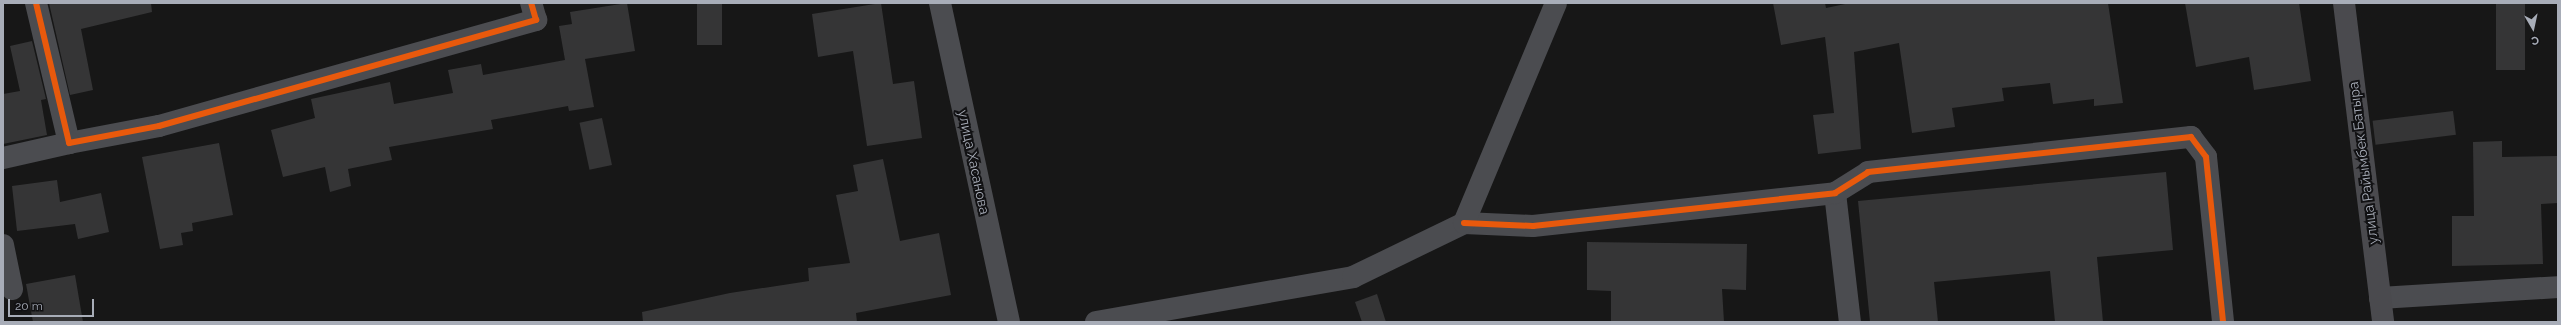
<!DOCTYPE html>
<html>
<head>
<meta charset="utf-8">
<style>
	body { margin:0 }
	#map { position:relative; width:2561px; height:325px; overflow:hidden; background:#171717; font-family:Raleway,sans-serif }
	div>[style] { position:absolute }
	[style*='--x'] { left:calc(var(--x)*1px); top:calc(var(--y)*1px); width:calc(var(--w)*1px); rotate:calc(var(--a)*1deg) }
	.building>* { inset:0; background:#353536; transform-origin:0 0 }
	.street>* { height:22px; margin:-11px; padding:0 11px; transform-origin:11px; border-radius:11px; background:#4b4c50 }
	.secondary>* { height:22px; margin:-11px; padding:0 11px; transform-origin:11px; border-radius:11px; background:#4a4a4e }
	.cycleway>* { height:6px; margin:-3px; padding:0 3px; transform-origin:3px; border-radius:3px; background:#e8590c }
	span { translate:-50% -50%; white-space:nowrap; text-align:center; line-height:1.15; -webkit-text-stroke:4px #111113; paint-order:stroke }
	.street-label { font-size:14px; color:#a8adb8 }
	.frame { position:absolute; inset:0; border:4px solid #a8adb8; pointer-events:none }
	.north { position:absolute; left:2513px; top:8px; width:40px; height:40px; -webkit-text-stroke:3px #111113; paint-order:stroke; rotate:171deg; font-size:11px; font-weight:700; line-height:16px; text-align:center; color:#a8adb8 }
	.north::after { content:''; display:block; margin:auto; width:14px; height:18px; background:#a8adb8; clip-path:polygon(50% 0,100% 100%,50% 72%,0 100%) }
	.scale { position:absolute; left:8px; top:299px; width:86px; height:18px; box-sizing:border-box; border:2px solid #a8adb8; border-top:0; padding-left:5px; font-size:12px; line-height:14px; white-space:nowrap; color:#a8adb8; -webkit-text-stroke:3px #111113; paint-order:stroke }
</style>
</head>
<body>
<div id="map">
	<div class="building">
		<div style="clip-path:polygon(49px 3px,151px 3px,152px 12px,81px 29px,93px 90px,70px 95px)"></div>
		<div style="clip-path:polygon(627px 3px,635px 51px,585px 59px,594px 107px,569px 111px,568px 106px,491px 120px,493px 129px,389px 147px,392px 160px,348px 169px,351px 186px,330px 192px,325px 167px,283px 177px,271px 130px,315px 118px,311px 99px,390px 82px,394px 104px,453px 93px,448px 70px,481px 64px,483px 75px,565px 60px,559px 26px,572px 24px,570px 12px)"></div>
		<div style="left:697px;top:3px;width:25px;height:42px"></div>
		<div style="clip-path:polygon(881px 3px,893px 84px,914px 81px,922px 138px,867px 146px,853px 51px,818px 57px,812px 14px)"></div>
		<div style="clip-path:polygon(1773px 3px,1825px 3px,1826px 8px,1850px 3px,2108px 3px,2123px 103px,2094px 106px,2094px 99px,2053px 104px,2050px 83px,2002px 88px,2004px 101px,1952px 108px,1955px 127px,1912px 133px,1899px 43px,1854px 52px,1861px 149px,1818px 154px,1813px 115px,1834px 113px,1825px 37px,1781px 45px)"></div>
		<div style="clip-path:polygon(2185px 3px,2299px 3px,2311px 81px,2254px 90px,2249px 57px,2196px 67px)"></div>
		<div style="left:2496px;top:3px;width:29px;height:67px"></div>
		<div style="clip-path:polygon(32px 41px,46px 99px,41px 100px,47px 135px,3px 144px,3px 94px,20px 91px,10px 46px)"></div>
		<div style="left:2453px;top:111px;width:24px;height:81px;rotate:83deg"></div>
		<div style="left:602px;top:118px;width:48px;height:23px;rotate:78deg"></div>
		<div style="clip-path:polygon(2502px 141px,2502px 157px,2558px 156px,2558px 203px,2541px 204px,2543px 264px,2452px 266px,2452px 216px,2474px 216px,2473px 142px)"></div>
		<div style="clip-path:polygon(219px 143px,233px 215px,192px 223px,193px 231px,181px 233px,183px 245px,160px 249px,142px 157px)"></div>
		<div style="clip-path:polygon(883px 159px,900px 241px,939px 233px,951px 295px,856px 313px,857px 322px,643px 322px,642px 312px,730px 293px,809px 281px,808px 268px,850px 263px,836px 195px,858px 191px,853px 165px)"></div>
		<div style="clip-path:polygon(2166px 172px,2173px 250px,2097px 257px,2103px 322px,2055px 322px,2050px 271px,1934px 282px,1938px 322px,1870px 322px,1858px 201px)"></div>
		<div style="clip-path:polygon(57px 180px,60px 202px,101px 193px,109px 232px,78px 239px,75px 224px,17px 231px,12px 186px)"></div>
		<div style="clip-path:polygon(1587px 242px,1747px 244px,1746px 290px,1722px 289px,1724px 322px,1611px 322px,1611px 291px,1587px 290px)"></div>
		<div style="clip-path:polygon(75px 275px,83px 322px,33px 322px,26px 284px)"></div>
		<div style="clip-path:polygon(1377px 294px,1386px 322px,1362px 322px,1355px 302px)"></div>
	</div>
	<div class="street">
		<div style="--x:36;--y:3;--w:144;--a:76.7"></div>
		<div style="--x:69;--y:143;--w:92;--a:-10.7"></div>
		<div style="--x:159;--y:126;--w:392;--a:-15.7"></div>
		<div style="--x:536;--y:20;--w:18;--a:-106"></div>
		<div style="--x:940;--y:3;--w:326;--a:77.8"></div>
		<div style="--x:3;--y:158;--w:68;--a:-12.8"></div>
		<div style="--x:1835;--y:193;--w:130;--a:83.4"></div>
		<div style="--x:1464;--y:223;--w:69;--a:2.5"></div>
		<div style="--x:1533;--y:226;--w:304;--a:-6.2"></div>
		<div style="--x:1835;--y:193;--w:39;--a:-32"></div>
		<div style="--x:1868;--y:172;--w:325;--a:-6.2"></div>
		<div style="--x:2191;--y:137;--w:25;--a:53"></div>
		<div style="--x:2206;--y:157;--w:166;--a:84.1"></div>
		<div style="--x:3;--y:245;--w:45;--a:78.4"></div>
		<div style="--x:2380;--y:298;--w:178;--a:-3.5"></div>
		<div style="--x:1096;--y:322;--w:261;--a:-9.9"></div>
		<div style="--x:1353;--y:277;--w:123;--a:-25.9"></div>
		<div style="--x:1464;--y:223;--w:238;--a:-67.3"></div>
	</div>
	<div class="secondary">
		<div style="--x:2344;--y:3;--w:321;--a:83"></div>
	</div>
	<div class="cycleway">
		<div style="--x:36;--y:3;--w:144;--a:76.7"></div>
		<div style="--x:69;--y:143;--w:92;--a:-10.7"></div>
		<div style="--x:159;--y:126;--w:392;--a:-15.7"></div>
		<div style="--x:536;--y:20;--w:18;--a:-106"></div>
		<div style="--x:1464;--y:223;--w:69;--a:2.5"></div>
		<div style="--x:1533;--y:226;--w:304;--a:-6.2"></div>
		<div style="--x:1835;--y:193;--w:39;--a:-32"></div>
		<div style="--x:1868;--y:172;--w:325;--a:-6.2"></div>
		<div style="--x:2191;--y:137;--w:25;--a:53"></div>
		<div style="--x:2206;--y:157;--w:166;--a:84.1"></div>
	</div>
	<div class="street-label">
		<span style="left:974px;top:162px;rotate:78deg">улица Хасанова</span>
		<span style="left:2363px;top:163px;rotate:-97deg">улица Райымбек Батыра</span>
	</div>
	<div class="frame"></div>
	<div class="north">С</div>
	<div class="scale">20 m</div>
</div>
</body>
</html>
